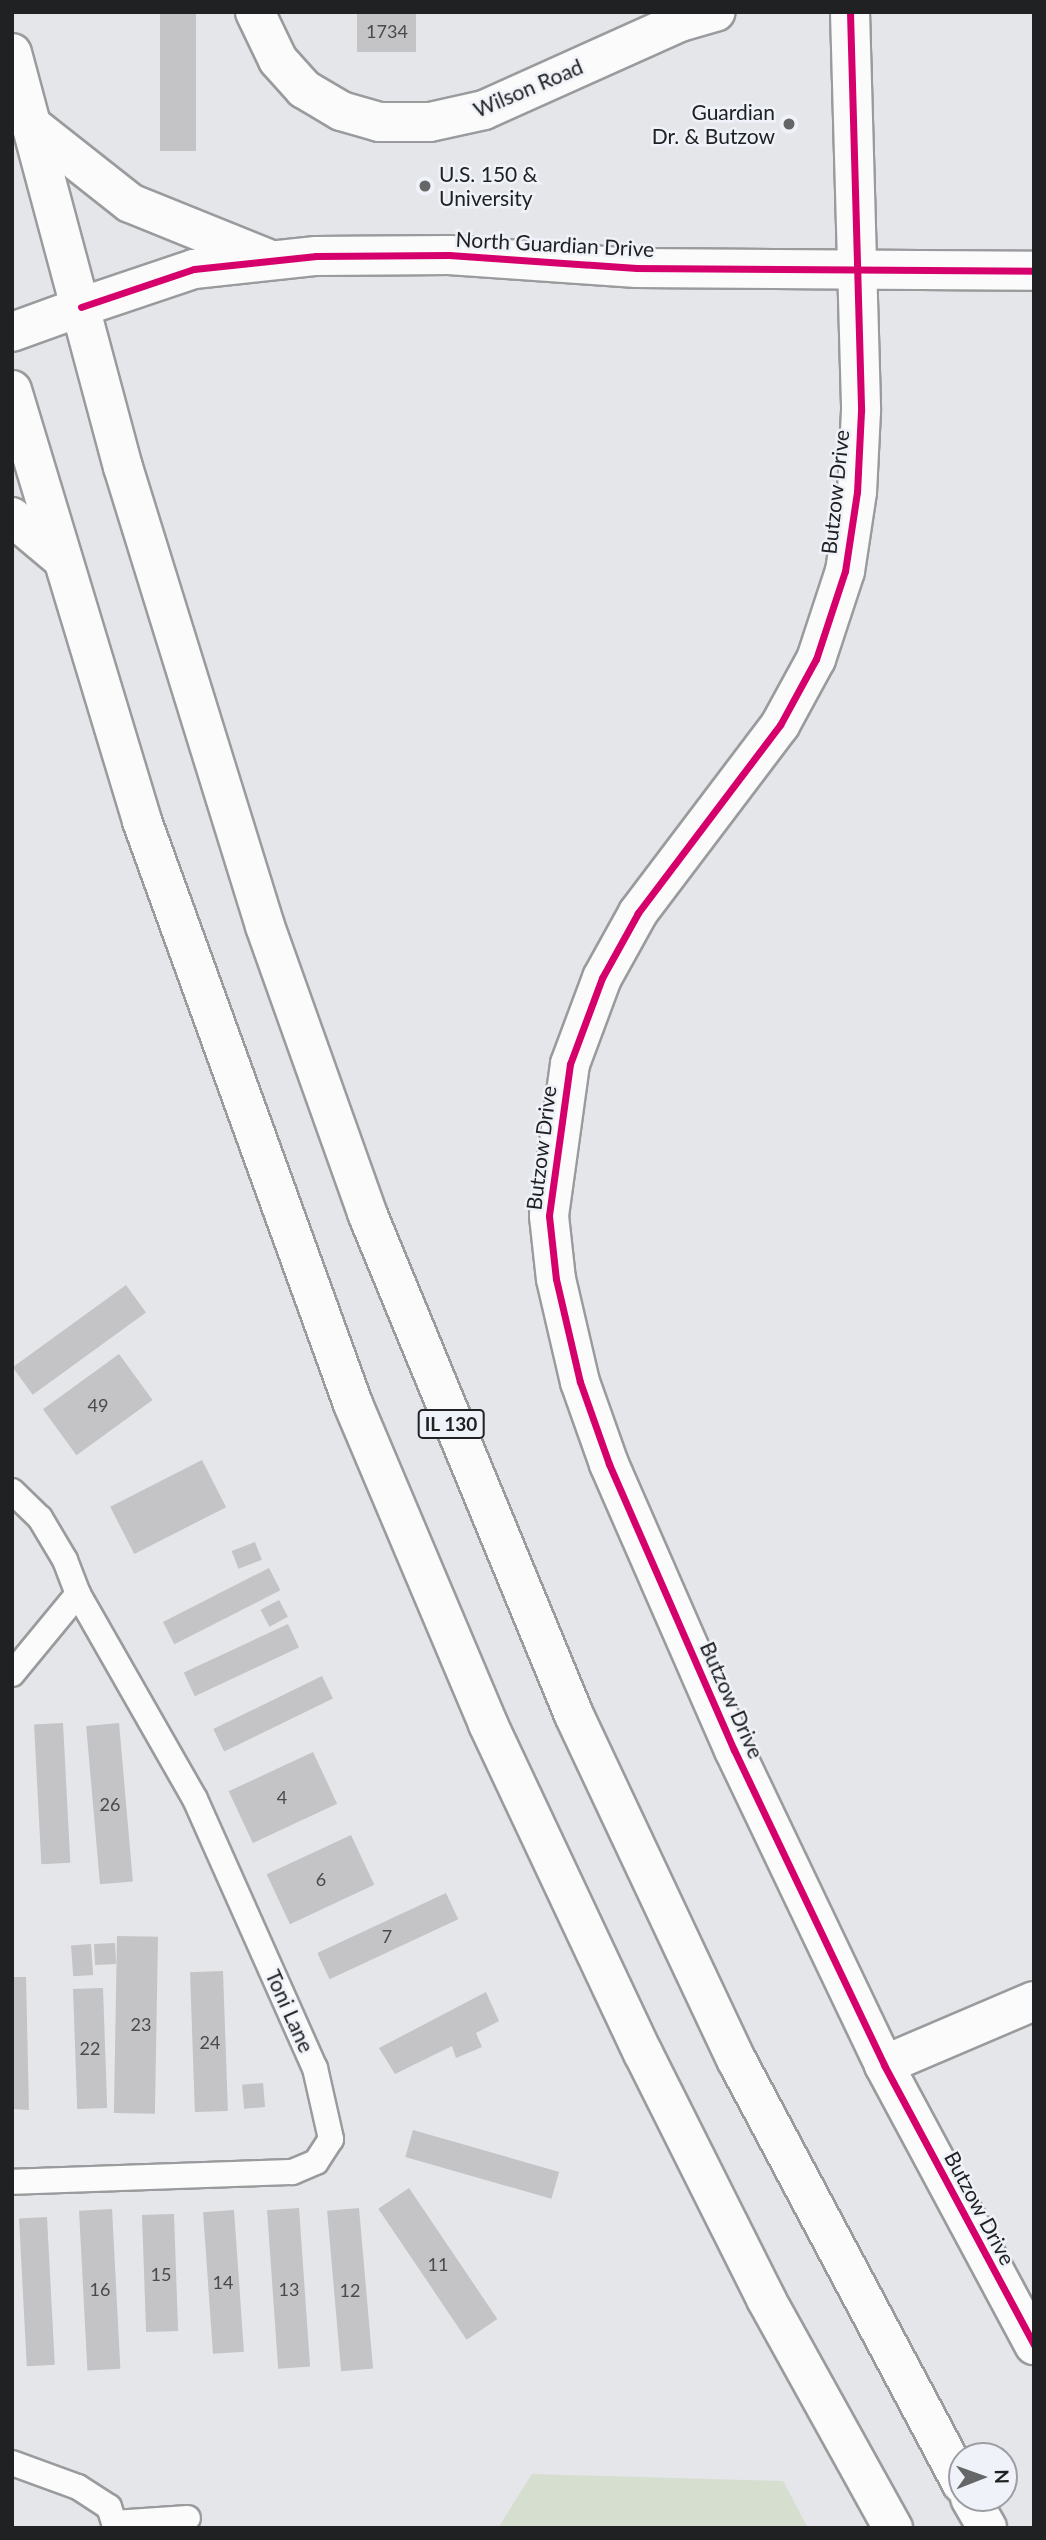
<!DOCTYPE html>
<html>
<head>
<meta charset="utf-8">
<style>
	body { margin:0 }
	#map { position:relative; width:1046px; height:2540px; overflow:hidden; background:#e4e6e9; font-family:Lato,sans-serif }
	div>[style] { position:absolute }
	[style*='--x'] { left:calc(var(--x)*1px); top:calc(var(--y)*1px); width:calc(var(--w)*1px); rotate:calc(var(--a)*1deg) }
	.green>* { inset:0; background:#d6ded0 }
	.building>* { inset:0; background:#c4c3c5; transform-origin:0 0 }
	.roads { filter:drop-shadow(2px 0 #999b9d) drop-shadow(-2px 0 #999b9d) drop-shadow(0 2px #999b9d) drop-shadow(0 -2px #999b9d) }
	.service>* { height:24px; margin:-12px; padding:0 12px; transform-origin:12px; border-radius:12px; background:#fbfbfc }
	.minor>* { height:38px; margin:-19px; padding:0 19px; transform-origin:19px; border-radius:19px; background:#fbfbfc }
	.primary>* { height:38px; margin:-19px; padding:0 19px; transform-origin:19px; border-radius:19px; background:#fbfbfc }
	.cycleway>* { height:7px; margin:-3.5px; padding:0 3.5px; transform-origin:3.5px; border-radius:3.5px; background:#d6006c }
	.dots>* { width:19px; height:19px; translate:-50% -50%; box-sizing:border-box; border:4px solid #eff2f8; border-radius:50% }
	span { translate:-50% -50%; white-space:nowrap; text-align:center; line-height:1.15; -webkit-text-stroke:5px #eff2f8; paint-order:stroke }
	.number-label { font-size:18px; color:#494a4c }
	.number-label span { -webkit-text-stroke-width:0 }
	.shield-label span { padding:2px 5px; background:#eff2f8; border:2px solid; border-radius:5px; -webkit-text-stroke-width:0 }
	.shield-label { font-size:19px; color:#202123; font-weight:700 }
	.street-label { font-size:21px; color:#202123 }
	.poi-label { font-size:21px; color:#202123 }
	.right { translate:-100% -50%; text-align:right }
	.left { translate:0 -50%; text-align:left }
	.frame { position:absolute; inset:0; border:14px solid #202123; pointer-events:none }
	.north { position:absolute; left:948px; top:2442px; width:70px; height:70px; box-sizing:border-box; background:#eff2f8; border:2px solid #9c9ea3; border-radius:50%; rotate:89deg; font-size:19px; font-weight:700; line-height:28px; text-align:center; color:#202123 }
	.north::after { content:''; display:block; margin:auto; width:24px; height:32px; background:#656668; clip-path:polygon(50% 0,100% 100%,50% 72%,0 100%) }
</style>
</head>
<body>
<div id="map">
	<div class="green">
		<div style="clip-path:polygon(532px 2474px,783px 2481px,808px 2528px,498px 2528px)"></div>
	</div>
	<div class="building">
		<div style="left:160px;top:12px;width:36px;height:139px"></div>
		<div style="left:357px;top:12px;width:59px;height:40px"></div>
		<div style="left:126px;top:1285px;width:34px;height:140px;rotate:54deg"></div>
		<div style="left:119px;top:1354px;width:57px;height:94px;rotate:54deg"></div>
		<div style="left:202px;top:1460px;width:53px;height:103px;rotate:63deg"></div>
		<div style="left:255px;top:1542px;width:19px;height:25px;rotate:69deg"></div>
		<div style="left:269px;top:1568px;width:25px;height:119px;rotate:63deg"></div>
		<div style="left:279px;top:1600px;width:19px;height:21px;rotate:62deg"></div>
		<div style="left:288px;top:1624px;width:26px;height:115px;rotate:65deg"></div>
		<div style="left:322px;top:1676px;width:25px;height:121px;rotate:64deg"></div>
		<div style="left:63px;top:1723px;width:140px;height:29px;rotate:87deg"></div>
		<div style="left:119px;top:1723px;width:159px;height:33px;rotate:85deg"></div>
		<div style="left:313px;top:1752px;width:57px;height:93px;rotate:65deg"></div>
		<div style="left:351px;top:1835px;width:55px;height:93px;rotate:65deg"></div>
		<div style="left:446px;top:1893px;width:29px;height:142px;rotate:65deg"></div>
		<div style="left:117px;top:1936px;width:41px;height:177px;rotate:1deg"></div>
		<div style="left:115px;top:1943px;width:21px;height:21px;rotate:87deg"></div>
		<div style="left:91px;top:1944px;width:31px;height:20px;rotate:86deg"></div>
		<div style="left:223px;top:1971px;width:140px;height:33px;rotate:88deg"></div>
		<div style="clip-path:polygon(12px 1977px,26px 1977px,29px 2110px,12px 2109px)"></div>
		<div style="left:103px;top:1988px;width:120px;height:30px;rotate:88deg"></div>
		<div style="clip-path:polygon(486px 1992px,499px 2021px,476px 2033px,482px 2047px,456px 2058px,452px 2046px,395px 2074px,379px 2048px)"></div>
		<div style="left:263px;top:2083px;width:24px;height:21px;rotate:85deg"></div>
		<div style="left:413px;top:2130px;width:152px;height:28px;rotate:16deg"></div>
		<div style="left:409px;top:2188px;width:158px;height:37px;rotate:56deg"></div>
		<div style="left:299px;top:2208px;width:159px;height:32px;rotate:86deg"></div>
		<div style="left:359px;top:2208px;width:161px;height:32px;rotate:85deg"></div>
		<div style="left:112px;top:2209px;width:160px;height:33px;rotate:87deg"></div>
		<div style="left:234px;top:2210px;width:142px;height:31px;rotate:86deg"></div>
		<div style="left:174px;top:2214px;width:117px;height:32px;rotate:88deg"></div>
		<div style="left:47px;top:2217px;width:148px;height:28px;rotate:87deg"></div>
	</div>
	<div class="roads">
		<div class="service">
			<div style="--x:12;--y:1491;--w:39;--a:44"></div>
			<div style="--x:40;--y:1518;--w:49;--a:59.2"></div>
			<div style="--x:65;--y:1560;--w:36;--a:69"></div>
			<div style="--x:78;--y:1594;--w:236;--a:60.3"></div>
			<div style="--x:195;--y:1799;--w:295;--a:66"></div>
			<div style="--x:315;--y:2068;--w:73;--a:77.3"></div>
			<div style="--x:331;--y:2139;--w:27;--a:123"></div>
			<div style="--x:316;--y:2162;--w:26;--a:157"></div>
			<div style="--x:292;--y:2172;--w:280;--a:178"></div>
			<div style="--x:12;--y:1674;--w:104;--a:-50.5"></div>
			<div style="--x:12;--y:2463;--w:70;--a:20"></div>
			<div style="--x:78;--y:2487;--w:37;--a:33"></div>
			<div style="--x:109;--y:2507;--w:22;--a:72"></div>
			<div style="--x:114;--y:2523;--w:74;--a:-3.9"></div>
		</div>
		<div class="minor">
			<div style="--x:255;--y:12;--w:53;--a:64.4"></div>
			<div style="--x:278;--y:60;--w:39;--a:48"></div>
			<div style="--x:304;--y:89;--w:43;--a:30.7"></div>
			<div style="--x:341;--y:111;--w:40;--a:16"></div>
			<div style="--x:379;--y:122;--w:51;--a:0"></div>
			<div style="--x:430;--y:122;--w:55;--a:-12.5"></div>
			<div style="--x:484;--y:110;--w:215;--a:-24.2"></div>
			<div style="--x:680;--y:22;--w:37;--a:-16"></div>
			<div style="--x:850;--y:12;--w:399;--a:88.4"></div>
			<div style="--x:861;--y:411;--w:81;--a:92.8"></div>
			<div style="--x:857;--y:492;--w:80;--a:98.6"></div>
			<div style="--x:845;--y:571;--w:93;--a:108.2"></div>
			<div style="--x:816;--y:659;--w:75;--a:118.6"></div>
			<div style="--x:780;--y:725;--w:236;--a:127.1"></div>
			<div style="--x:638;--y:913;--w:74;--a:119"></div>
			<div style="--x:602;--y:978;--w:92;--a:110.4"></div>
			<div style="--x:570;--y:1064;--w:153;--a:97.9"></div>
			<div style="--x:549;--y:1216;--w:63;--a:83.7"></div>
			<div style="--x:556;--y:1279;--w:106;--a:76.9"></div>
			<div style="--x:580;--y:1382;--w:87;--a:70.5"></div>
			<div style="--x:609;--y:1464;--w:312;--a:66.4"></div>
			<div style="--x:734;--y:1750;--w:349;--a:64.5"></div>
			<div style="--x:884;--y:2065;--w:318;--a:61.8"></div>
			<div style="--x:30;--y:124;--w:127;--a:38.3"></div>
			<div style="--x:130;--y:203;--w:147;--a:22"></div>
			<div style="--x:81;--y:307;--w:119;--a:-18.6"></div>
			<div style="--x:194;--y:269;--w:123;--a:-6.1"></div>
			<div style="--x:316;--y:256;--w:133;--a:-0.4"></div>
			<div style="--x:449;--y:255;--w:188;--a:4"></div>
			<div style="--x:637;--y:268;--w:397;--a:0.4"></div>
			<div style="--x:884;--y:2065;--w:163;--a:-23.1"></div>
		</div>
		<div class="primary">
			<div style="--x:12;--y:53;--w:429;--a:75"></div>
			<div style="--x:123;--y:467;--w:480;--a:72.8"></div>
			<div style="--x:265;--y:926;--w:305;--a:70.4"></div>
			<div style="--x:367;--y:1213;--w:543;--a:67.59"></div>
			<div style="--x:574;--y:1715;--w:382;--a:64.8"></div>
			<div style="--x:737;--y:2061;--w:479;--a:62"></div>
			<div style="--x:12;--y:332;--w:73;--a:-19.9"></div>
			<div style="--x:12;--y:390;--w:450;--a:73.2"></div>
			<div style="--x:142;--y:821;--w:620;--a:70.1"></div>
			<div style="--x:353;--y:1404;--w:347;--a:67.1"></div>
			<div style="--x:488;--y:1724;--w:364;--a:64.8"></div>
			<div style="--x:643;--y:2053;--w:275;--a:63.4"></div>
			<div style="--x:766;--y:2299;--w:262;--a:61"></div>
			<div style="--x:12;--y:517;--w:65;--a:40"></div>
			<div style="--x:970;--y:2498;--w:34;--a:60"></div>
		</div>
	</div>
	<div class="cycleway">
		<div style="--x:850;--y:12;--w:399;--a:88.4"></div>
		<div style="--x:861;--y:411;--w:81;--a:92.8"></div>
		<div style="--x:857;--y:492;--w:80;--a:98.6"></div>
		<div style="--x:845;--y:571;--w:93;--a:108.2"></div>
		<div style="--x:816;--y:659;--w:75;--a:118.6"></div>
		<div style="--x:780;--y:725;--w:236;--a:127.1"></div>
		<div style="--x:638;--y:913;--w:74;--a:119"></div>
		<div style="--x:602;--y:978;--w:92;--a:110.4"></div>
		<div style="--x:570;--y:1064;--w:153;--a:97.9"></div>
		<div style="--x:549;--y:1216;--w:63;--a:83.7"></div>
		<div style="--x:556;--y:1279;--w:106;--a:76.9"></div>
		<div style="--x:580;--y:1382;--w:87;--a:70.5"></div>
		<div style="--x:609;--y:1464;--w:312;--a:66.4"></div>
		<div style="--x:734;--y:1750;--w:349;--a:64.5"></div>
		<div style="--x:884;--y:2065;--w:318;--a:61.8"></div>
		<div style="--x:81;--y:307;--w:119;--a:-18.6"></div>
		<div style="--x:194;--y:269;--w:123;--a:-6.1"></div>
		<div style="--x:316;--y:256;--w:133;--a:-0.4"></div>
		<div style="--x:449;--y:255;--w:188;--a:4"></div>
		<div style="--x:637;--y:268;--w:397;--a:0.4"></div>
	</div>
	<div class="dots">
		<div style="left:789px;top:124px;background:#656668"></div>
		<div style="left:425px;top:186px;background:#656668"></div>
	</div>
	<div class="number-label">
		<span style="left:387px;top:31px">1734</span>
		<span style="left:98px;top:1405px">49</span>
		<span style="left:282px;top:1797px">4</span>
		<span style="left:110px;top:1804px">26</span>
		<span style="left:321px;top:1879px">6</span>
		<span style="left:387px;top:1936px">7</span>
		<span style="left:141px;top:2024px">23</span>
		<span style="left:210px;top:2042px">24</span>
		<span style="left:90px;top:2048px">22</span>
		<span style="left:438px;top:2264px">11</span>
		<span style="left:161px;top:2274px">15</span>
		<span style="left:223px;top:2282px">14</span>
		<span style="left:100px;top:2289px">16</span>
		<span style="left:289px;top:2289px">13</span>
		<span style="left:350px;top:2290px">12</span>
	</div>
	<div class="shield-label">
		<span style="left:451px;top:1424px">IL 130</span>
	</div>
	<div class="street-label">
		<span style="left:528px;top:88px;rotate:-23deg">Wilson Road</span>
		<span style="left:555px;top:244px;rotate:3deg">North Guardian Drive</span>
		<span style="left:835px;top:492px;rotate:-84deg">Butzow Drive</span>
		<span style="left:541px;top:1148px;rotate:-83deg">Butzow Drive</span>
		<span style="left:732px;top:1700px;rotate:66deg">Butzow Drive</span>
		<span style="left:290px;top:2011px;rotate:66deg">Toni Lane</span>
		<span style="left:980px;top:2208px;rotate:62deg">Butzow Drive</span>
	</div>
	<div class="poi-label">
		<span class="right" style="left:775px;top:124px">Guardian<br>Dr. &amp; Butzow</span>
		<span class="left" style="left:439px;top:186px">U.S. 150 &amp;<br>University</span>
	</div>
	<div class="frame"></div>
	<div class="north">N</div>
</div>
</body>
</html>
